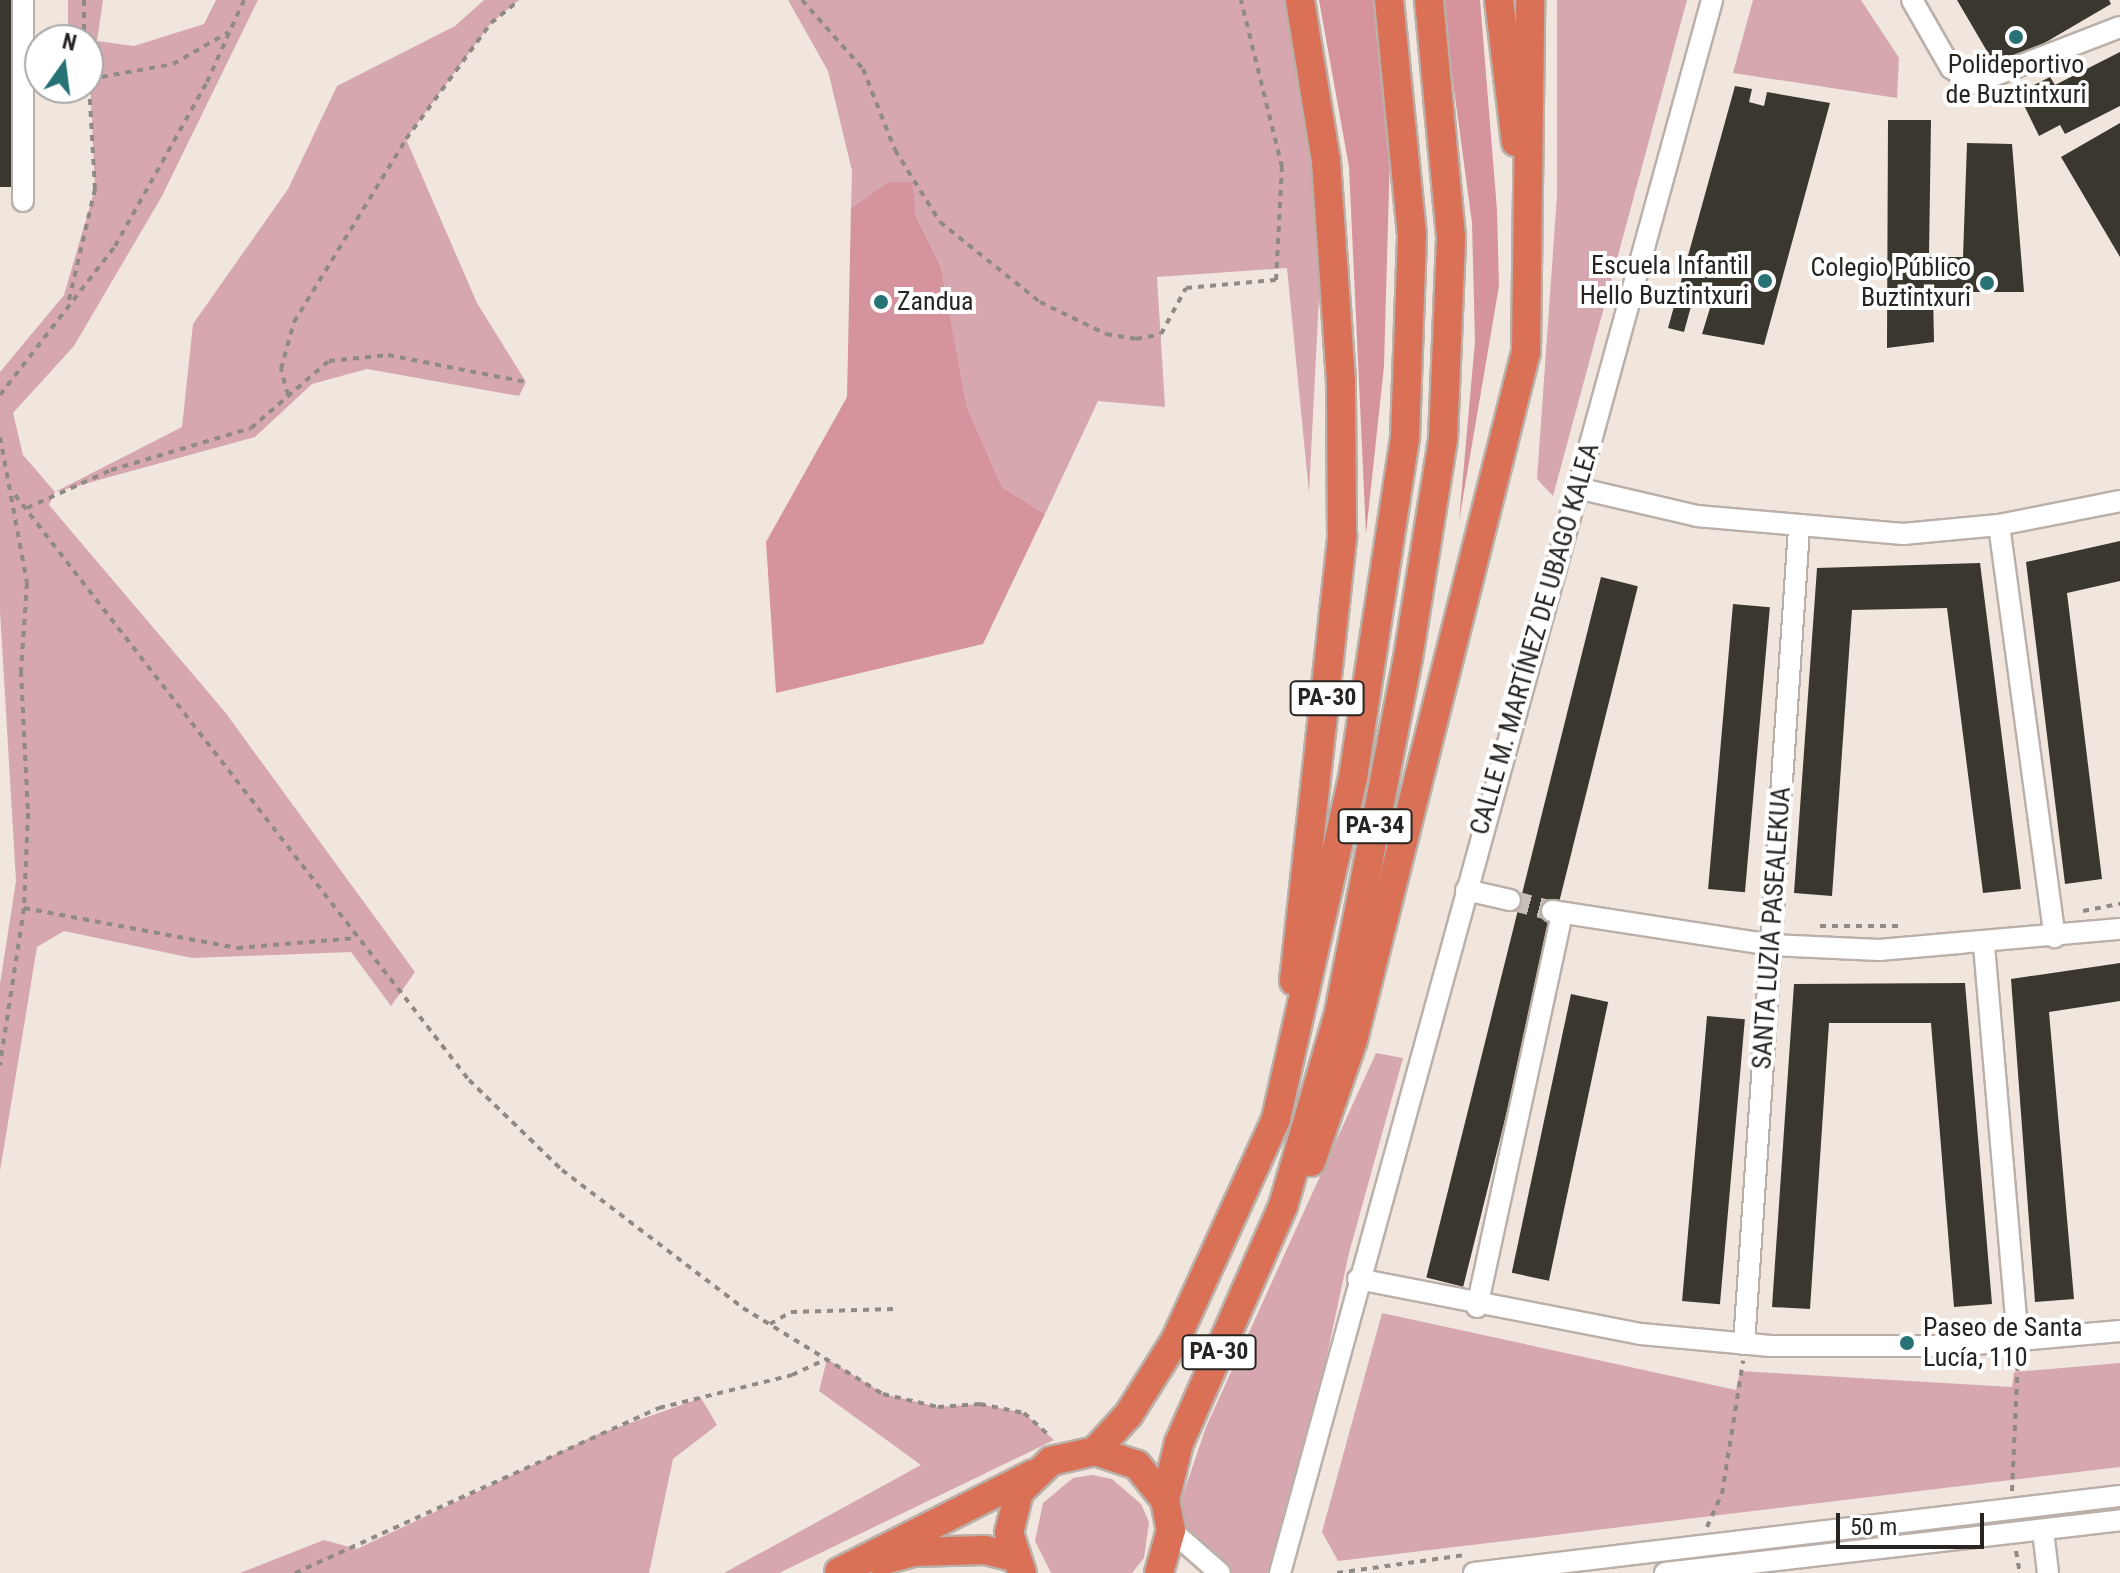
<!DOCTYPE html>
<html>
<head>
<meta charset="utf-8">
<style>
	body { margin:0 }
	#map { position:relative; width:2120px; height:1573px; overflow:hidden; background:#f0e6de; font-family:"Roboto Condensed",sans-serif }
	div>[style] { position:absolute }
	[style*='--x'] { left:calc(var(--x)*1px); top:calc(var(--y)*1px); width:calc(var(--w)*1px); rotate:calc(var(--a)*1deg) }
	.green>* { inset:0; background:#d6a7af }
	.forest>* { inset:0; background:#d5939e }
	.building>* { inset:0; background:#3a372e; transform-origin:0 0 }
	.minor-tunnel>* { height:20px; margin-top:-10px; transform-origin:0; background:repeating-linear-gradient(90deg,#c8bfb8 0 20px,transparent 0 30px) }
	.path>* { height:4px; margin-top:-2px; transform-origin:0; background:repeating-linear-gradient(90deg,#908984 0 6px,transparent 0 12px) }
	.roads { filter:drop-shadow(2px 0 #bab0a9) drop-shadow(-2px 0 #bab0a9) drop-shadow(0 2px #bab0a9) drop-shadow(0 -2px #bab0a9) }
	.minor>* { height:20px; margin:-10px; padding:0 10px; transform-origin:10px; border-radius:10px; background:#fff }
	.highway>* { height:28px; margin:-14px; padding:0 14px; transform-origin:14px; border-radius:14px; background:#da7157 }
	.dots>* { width:22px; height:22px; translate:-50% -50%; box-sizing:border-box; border:4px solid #fff; border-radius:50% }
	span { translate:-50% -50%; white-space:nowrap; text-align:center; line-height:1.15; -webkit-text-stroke:8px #fff; paint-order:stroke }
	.shield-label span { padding:2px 6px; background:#fff; border:2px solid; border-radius:6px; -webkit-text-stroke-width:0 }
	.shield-label { font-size:24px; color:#272421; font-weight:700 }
	.poi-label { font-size:26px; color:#272421 }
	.right { translate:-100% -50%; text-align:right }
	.left { translate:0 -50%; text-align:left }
	.street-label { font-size:26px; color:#272421 }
	.north { position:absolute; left:24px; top:24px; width:80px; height:80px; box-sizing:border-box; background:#fff; border:2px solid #a9a7a6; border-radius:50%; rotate:14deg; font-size:22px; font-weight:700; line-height:32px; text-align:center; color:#272421 }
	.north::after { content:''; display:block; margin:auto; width:28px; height:36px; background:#277275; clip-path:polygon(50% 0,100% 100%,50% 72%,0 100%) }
	.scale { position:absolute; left:1836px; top:1513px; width:148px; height:36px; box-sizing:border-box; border:4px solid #272421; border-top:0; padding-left:10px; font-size:24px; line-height:28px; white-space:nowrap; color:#272421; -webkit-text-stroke:6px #fff; paint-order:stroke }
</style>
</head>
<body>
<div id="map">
	<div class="green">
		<div style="clip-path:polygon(68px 0,103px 0,97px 41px,134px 46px,204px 24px,216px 0,258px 0,162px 196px,74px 346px,13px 413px,23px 455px,55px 492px,182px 427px,193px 324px,288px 189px,337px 86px,455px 26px,484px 0,519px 0,491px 23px,406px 139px,477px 303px,526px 382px,519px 396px,367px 369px,312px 384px,255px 437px,55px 492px,49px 505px,225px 712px,415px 972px,391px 1006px,351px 952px,192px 958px,64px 931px,37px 947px,0 1171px,0 984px,16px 881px,0 611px,0 372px,64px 295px,95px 189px,90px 79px,97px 41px,68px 33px)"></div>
		<div style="clip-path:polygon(788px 0,1296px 0,1326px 161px,1309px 493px,1287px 268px,1157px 277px,1165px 407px,1098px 401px,1045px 514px,1002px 487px,967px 407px,941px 267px,916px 216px,913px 183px,888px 182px,851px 208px,852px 171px,828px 71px)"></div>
		<div style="clip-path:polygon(1557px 0,1687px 0,1553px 496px,1537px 479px,1557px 195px)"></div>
		<div style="clip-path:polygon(1753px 0,1861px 0,1899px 58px,1897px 98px,1733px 73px)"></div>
		<div style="clip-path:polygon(1376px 1053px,1403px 1058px,1349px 1253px,1280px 1573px,1220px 1573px,1171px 1530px,1206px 1427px)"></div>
		<div style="clip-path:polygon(1382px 1313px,1736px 1390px,1740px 1371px,2012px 1387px,2014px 1372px,2120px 1363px,2120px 1467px,1338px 1561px,1322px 1532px)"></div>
		<div style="clip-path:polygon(827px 1359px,884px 1394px,938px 1407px,980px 1404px,1024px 1413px,1054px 1440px,779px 1573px,724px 1573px,921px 1465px,819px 1391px)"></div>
		<div style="clip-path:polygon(701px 1398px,717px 1425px,673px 1459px,649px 1573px,240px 1573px,324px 1540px,357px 1549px,596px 1435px)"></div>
		<div style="clip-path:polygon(1092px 1475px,1112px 1479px,1141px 1504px,1149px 1522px,1144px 1558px,1132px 1573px,1051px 1573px,1035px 1541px,1043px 1503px,1073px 1478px)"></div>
	</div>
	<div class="forest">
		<div style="clip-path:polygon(1319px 0,1373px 0,1390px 153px,1384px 366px,1366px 534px,1349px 167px)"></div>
		<div style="clip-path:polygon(1442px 0,1480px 0,1497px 210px,1499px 286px,1459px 521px,1475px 341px,1472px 223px)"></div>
		<div style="clip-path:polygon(888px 182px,913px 182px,916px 216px,941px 267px,967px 407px,1002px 487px,1045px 514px,983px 644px,776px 693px,766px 542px,847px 397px,851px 208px)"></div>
	</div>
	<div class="building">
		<div style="left:0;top:0;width:14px;height:187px"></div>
		<div style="clip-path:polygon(1957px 0,2109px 0,2111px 4px,1998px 70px)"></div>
		<div style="clip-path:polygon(2120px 52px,2120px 106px,2065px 134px,2060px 125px,2039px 136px,2018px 93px,2050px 77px,2055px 85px)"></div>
		<div style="clip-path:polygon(1735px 86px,1752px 89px,1749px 102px,1764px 106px,1767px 92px,1830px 103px,1764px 345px,1702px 334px,1714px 295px,1696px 288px,1684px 332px,1668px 328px)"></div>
		<div style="clip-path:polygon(1888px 120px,1931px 120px,1929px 257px,1963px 257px,1967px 143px,2012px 144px,2024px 292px,1933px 292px,1934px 342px,1887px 348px)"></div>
		<div style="clip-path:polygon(2120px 123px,2120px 257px,2061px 157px)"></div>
		<div style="clip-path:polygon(2120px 541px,2120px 581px,2067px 593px,2102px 879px,2065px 884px,2026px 562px)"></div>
		<div style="clip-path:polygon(1980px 563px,2021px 889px,1983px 893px,1947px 608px,1852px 610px,1832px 896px,1794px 893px,1817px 568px)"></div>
		<div style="left:1601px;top:577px;width:38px;height:722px;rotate:14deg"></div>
		<div style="left:1733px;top:604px;width:37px;height:286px;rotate:5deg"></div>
		<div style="clip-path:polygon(2120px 963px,2120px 1001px,2049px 1012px,2074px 1299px,2035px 1302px,2011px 979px)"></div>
		<div style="clip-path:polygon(1965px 983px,1992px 1304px,1954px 1307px,1931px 1023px,1829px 1023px,1810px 1309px,1772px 1307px,1794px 984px)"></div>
		<div style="left:1571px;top:994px;width:38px;height:285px;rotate:12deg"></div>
		<div style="left:1707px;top:1016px;width:38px;height:286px;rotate:5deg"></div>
	</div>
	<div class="minor-tunnel">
		<div style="--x:1510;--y:900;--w:43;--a:14.7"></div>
	</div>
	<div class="path">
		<div style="--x:84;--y:0;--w:40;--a:90"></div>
		<div style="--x:802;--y:0;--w:92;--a:48.5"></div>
		<div style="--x:863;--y:69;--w:87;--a:68.4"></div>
		<div style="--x:895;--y:150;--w:85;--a:58"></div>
		<div style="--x:940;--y:222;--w:128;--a:38.7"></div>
		<div style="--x:1040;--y:302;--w:73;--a:25.9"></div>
		<div style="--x:1106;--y:334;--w:30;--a:9"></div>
		<div style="--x:1136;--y:339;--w:25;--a:-11"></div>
		<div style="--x:1161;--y:334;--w:52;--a:-61.5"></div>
		<div style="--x:1186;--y:288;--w:90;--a:-5.1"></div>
		<div style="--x:1276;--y:280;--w:113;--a:-87"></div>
		<div style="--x:1282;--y:167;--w:172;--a:-103.8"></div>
		<div style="--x:90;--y:79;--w:84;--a:-10.2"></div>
		<div style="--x:173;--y:64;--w:64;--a:-29.7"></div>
		<div style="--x:69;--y:300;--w:114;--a:-76.8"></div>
		<div style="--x:95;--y:189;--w:123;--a:-93.3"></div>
		<div style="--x:0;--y:395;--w:188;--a:-52.3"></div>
		<div style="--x:115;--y:246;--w:188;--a:-60.7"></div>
		<div style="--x:207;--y:82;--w:90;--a:-65.7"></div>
		<div style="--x:288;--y:395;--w:27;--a:-105"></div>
		<div style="--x:281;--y:369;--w:49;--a:-74.5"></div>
		<div style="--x:294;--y:322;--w:215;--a:-58.5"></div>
		<div style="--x:406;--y:139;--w:144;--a:-53.8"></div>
		<div style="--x:491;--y:23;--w:36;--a:-39"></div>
		<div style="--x:0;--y:437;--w:148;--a:79.5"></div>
		<div style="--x:27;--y:583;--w:88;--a:93.9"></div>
		<div style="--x:21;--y:671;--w:142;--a:87.2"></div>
		<div style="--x:28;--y:813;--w:95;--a:92.4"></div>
		<div style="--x:24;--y:908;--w:159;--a:98.7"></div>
		<div style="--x:15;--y:495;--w:741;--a:52.19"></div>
		<div style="--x:469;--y:1080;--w:129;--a:44.1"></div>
		<div style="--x:562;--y:1170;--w:228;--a:37.3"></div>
		<div style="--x:743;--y:1308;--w:164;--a:31.6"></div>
		<div style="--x:883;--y:1394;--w:57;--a:13.3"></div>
		<div style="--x:938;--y:1407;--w:42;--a:-4.1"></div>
		<div style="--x:980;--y:1404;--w:45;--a:11.6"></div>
		<div style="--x:1024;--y:1413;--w:36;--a:42"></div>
		<div style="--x:27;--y:508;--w:92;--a:-24.3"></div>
		<div style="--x:111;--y:470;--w:146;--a:-16.7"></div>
		<div style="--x:251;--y:428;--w:103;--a:-40.7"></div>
		<div style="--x:329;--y:361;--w:59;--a:-5.8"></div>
		<div style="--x:388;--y:355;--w:141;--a:11.1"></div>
		<div style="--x:24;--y:908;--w:217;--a:10.6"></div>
		<div style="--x:237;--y:948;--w:120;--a:-4.8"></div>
		<div style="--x:2083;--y:911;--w:38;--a:-11"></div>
		<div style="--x:1820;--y:926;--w:83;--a:0"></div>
		<div style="--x:770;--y:1324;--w:24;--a:-30"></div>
		<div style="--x:791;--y:1312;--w:102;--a:-1.7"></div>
		<div style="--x:2012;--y:1491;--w:131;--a:-87.4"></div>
		<div style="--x:1707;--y:1527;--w:36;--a:-66"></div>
		<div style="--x:1722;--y:1494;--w:135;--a:-81"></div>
		<div style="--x:2016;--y:1551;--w:22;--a:80"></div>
		<div style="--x:295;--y:1573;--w:400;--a:-24.4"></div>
		<div style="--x:659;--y:1408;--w:137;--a:-13.9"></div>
		<div style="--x:792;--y:1375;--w:38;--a:-25"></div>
		<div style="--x:1337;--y:1573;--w:129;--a:-8"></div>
	</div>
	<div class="roads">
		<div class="minor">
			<div style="--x:23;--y:0;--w:201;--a:90"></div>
			<div style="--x:1912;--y:0;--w:78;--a:60.2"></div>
			<div style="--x:1951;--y:68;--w:28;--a:32"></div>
			<div style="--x:1975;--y:83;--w:155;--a:-21.1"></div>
			<div style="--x:1577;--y:488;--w:123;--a:13.1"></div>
			<div style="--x:1697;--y:516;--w:207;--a:5"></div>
			<div style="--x:1903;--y:534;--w:96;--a:-5.4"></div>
			<div style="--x:1999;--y:525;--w:123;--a:-11.2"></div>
			<div style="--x:1999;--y:525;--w:416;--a:82.3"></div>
			<div style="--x:1466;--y:890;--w:45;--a:12.8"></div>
			<div style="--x:1552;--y:911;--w:222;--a:8.8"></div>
			<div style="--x:1771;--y:945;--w:108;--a:2.7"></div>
			<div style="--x:1879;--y:950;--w:242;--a:-5"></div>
			<div style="--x:1984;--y:945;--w:398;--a:85.1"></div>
			<div style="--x:1358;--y:1279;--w:288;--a:11"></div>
			<div style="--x:1641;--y:1334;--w:130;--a:5.3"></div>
			<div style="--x:1770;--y:1346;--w:182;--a:0"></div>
			<div style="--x:1952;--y:1346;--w:169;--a:-5.1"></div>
			<div style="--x:1477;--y:1307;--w:402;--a:-77.8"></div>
			<div style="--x:1744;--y:1344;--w:817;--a:-86.14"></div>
			<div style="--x:1171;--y:1530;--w:65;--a:41.3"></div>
			<div style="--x:2043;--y:1531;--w:42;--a:83.2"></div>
			<div style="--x:1280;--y:1573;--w:1631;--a:-74.64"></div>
			<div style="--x:1474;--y:1573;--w:651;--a:-6.8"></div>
			<div style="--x:1665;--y:1573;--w:458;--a:-6.6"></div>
		</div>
		<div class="highway">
			<div style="--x:1499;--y:0;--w:143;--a:83.2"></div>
			<div style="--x:1294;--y:981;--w:448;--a:-83.8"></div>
			<div style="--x:1342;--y:536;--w:155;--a:-90.4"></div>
			<div style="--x:1341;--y:381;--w:221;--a:-93.9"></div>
			<div style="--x:1326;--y:161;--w:163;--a:-99.2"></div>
			<div style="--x:1311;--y:1162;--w:129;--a:-71"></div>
			<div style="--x:1353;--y:1040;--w:709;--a:-75.89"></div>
			<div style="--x:1526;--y:352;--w:352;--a:-89.3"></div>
			<div style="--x:1095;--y:1451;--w:50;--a:-47.4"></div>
			<div style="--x:1129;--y:1414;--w:86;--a:-57.8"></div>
			<div style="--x:1175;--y:1341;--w:244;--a:-65.5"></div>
			<div style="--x:1276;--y:1119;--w:350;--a:-77.3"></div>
			<div style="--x:1353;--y:778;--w:345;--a:-81.3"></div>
			<div style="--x:1405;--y:437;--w:202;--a:-88"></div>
			<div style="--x:1412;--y:235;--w:236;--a:-95.6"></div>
			<div style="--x:1165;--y:1500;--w:59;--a:-76.2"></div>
			<div style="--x:1179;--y:1443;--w:259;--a:-66.3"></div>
			<div style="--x:1283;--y:1206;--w:201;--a:-73.8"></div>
			<div style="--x:1339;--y:1013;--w:362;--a:-79"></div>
			<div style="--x:1408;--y:658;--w:222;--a:-80.9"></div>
			<div style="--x:1443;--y:439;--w:202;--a:-87.7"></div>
			<div style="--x:1451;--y:237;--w:238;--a:-95.3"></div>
			<div style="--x:880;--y:1561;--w:34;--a:-15"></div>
			<div style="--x:913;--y:1552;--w:72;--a:-1.6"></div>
			<div style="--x:985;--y:1550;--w:30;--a:14"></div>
			<div style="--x:839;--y:1572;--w:217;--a:-26.8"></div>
			<div style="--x:1022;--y:1573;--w:42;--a:-108"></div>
			<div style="--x:1009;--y:1533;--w:42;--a:-76.3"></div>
			<div style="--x:1019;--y:1492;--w:45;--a:-44.1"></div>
			<div style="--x:1051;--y:1461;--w:45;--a:-12.8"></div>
			<div style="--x:1095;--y:1451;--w:44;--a:18.4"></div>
			<div style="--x:1137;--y:1465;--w:45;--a:51.3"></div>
			<div style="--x:1165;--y:1500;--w:31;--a:79"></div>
			<div style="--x:1171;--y:1530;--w:45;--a:105.6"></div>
		</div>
	</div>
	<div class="dots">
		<div style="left:2016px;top:37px;background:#277275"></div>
		<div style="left:1765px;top:281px;background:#277275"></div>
		<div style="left:1987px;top:283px;background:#277275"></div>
		<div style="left:881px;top:302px;background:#277275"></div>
		<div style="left:1907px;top:1343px;background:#277275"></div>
	</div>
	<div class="shield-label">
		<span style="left:1327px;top:698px">PA-30</span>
		<span style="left:1375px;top:826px">PA-34</span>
		<span style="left:1219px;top:1352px">PA-30</span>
	</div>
	<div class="poi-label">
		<span style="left:2016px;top:80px">Polideportivo<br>de Buztintxuri</span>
		<span class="right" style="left:1749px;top:281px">Escuela Infantil<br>Hello Buztintxuri</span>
		<span class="right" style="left:1971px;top:283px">Colegio Público<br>Buztintxuri</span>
		<span class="left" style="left:897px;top:302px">Zandua</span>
		<span class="left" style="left:1923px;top:1343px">Paseo de Santa<br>Lucía, 110</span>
	</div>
	<div class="street-label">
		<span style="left:1535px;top:639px;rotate:-74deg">CALLE M. MARTÍNEZ DE UBAGO KALEA</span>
		<span style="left:1772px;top:928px;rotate:-86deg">SANTA LUZIA PASEALEKUA</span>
	</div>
	<div class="north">N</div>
	<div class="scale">50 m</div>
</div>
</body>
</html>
